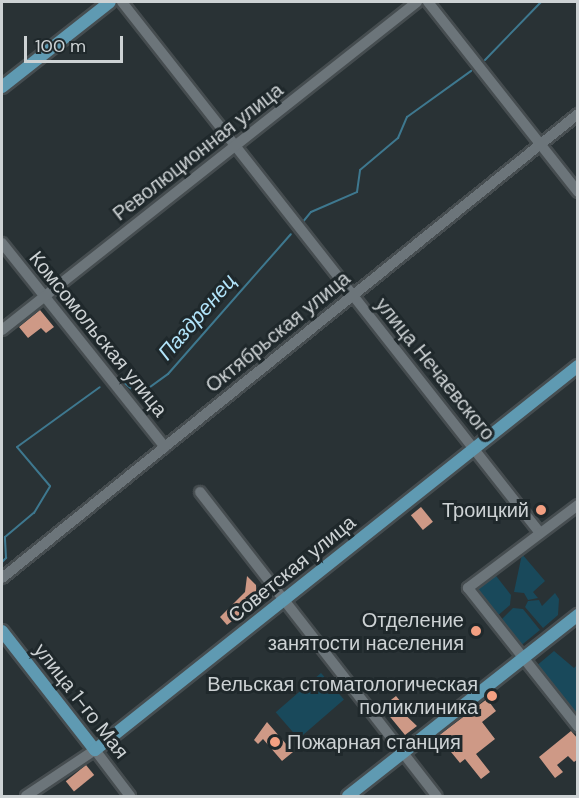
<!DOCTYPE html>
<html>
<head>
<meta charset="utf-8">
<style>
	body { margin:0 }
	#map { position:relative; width:579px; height:798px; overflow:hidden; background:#293235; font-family:"DM Sans",sans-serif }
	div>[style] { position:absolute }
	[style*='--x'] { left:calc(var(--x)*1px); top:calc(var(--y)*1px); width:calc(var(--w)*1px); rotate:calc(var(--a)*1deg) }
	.green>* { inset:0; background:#19495b; transform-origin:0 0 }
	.stream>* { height:2px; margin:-1px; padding:0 1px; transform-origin:1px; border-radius:1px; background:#3e788f }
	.building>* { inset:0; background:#ce9986; transform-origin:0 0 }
	.roads { filter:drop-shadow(2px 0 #464d50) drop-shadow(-2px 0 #464d50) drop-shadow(0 2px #464d50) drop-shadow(0 -2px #464d50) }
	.minor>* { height:10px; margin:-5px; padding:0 5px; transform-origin:5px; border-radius:5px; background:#6c757a }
	.major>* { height:12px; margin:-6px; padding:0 6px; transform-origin:6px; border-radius:6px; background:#5f9ab2 }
	.dots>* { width:16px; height:16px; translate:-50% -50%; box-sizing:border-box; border:3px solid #1f282b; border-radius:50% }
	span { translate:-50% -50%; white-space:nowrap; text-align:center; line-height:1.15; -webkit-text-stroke:6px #1f282b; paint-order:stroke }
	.street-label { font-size:20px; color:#cdd2d4 }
	.poi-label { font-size:20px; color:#cdd2d4 }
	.right { translate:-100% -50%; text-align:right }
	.left { translate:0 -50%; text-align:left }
	.water-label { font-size:21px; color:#b2e4fa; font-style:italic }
	.frame { position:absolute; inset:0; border:3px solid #cdd2d4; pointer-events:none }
	.scale { position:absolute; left:24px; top:36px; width:99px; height:27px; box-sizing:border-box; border:3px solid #cdd2d4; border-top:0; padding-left:8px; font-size:18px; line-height:21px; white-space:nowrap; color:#cdd2d4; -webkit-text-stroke:4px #1f282b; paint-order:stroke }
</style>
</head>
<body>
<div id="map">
	<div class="green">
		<div style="clip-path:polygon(522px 554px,545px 581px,533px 592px,538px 598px,528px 600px,524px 593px,514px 592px)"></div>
		<div style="clip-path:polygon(493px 572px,511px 595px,510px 605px,495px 618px,474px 591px)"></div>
		<div style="clip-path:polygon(555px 593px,559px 599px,558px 615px,543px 628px,525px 607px,528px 601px,539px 600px,542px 606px)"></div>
		<div style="clip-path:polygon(513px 608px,523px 609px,540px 630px,518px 648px,503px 629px,502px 619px)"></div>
		<div style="clip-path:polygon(554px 651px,574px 668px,577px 665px,577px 719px,535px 667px)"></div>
		<div style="left:321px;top:673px;width:35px;height:60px;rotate:49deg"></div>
	</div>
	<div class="stream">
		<div style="--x:485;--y:60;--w:81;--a:-46"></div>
		<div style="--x:302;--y:223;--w:14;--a:-51"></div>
		<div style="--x:311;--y:212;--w:50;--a:-23.5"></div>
		<div style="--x:357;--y:192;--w:22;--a:-82"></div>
		<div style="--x:360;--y:170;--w:50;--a:-40.1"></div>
		<div style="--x:398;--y:138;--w:23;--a:-67"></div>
		<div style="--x:407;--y:117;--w:79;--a:-35.7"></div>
		<div style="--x:118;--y:378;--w:27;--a:39"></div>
		<div style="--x:139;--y:395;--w:36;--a:-36"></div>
		<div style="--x:168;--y:374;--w:186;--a:-48.7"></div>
		<div style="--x:2;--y:562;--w:6;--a:-45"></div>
		<div style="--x:6;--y:558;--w:21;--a:-93"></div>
		<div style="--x:5;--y:537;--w:38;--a:-40"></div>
		<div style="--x:34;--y:513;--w:31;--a:-59"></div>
		<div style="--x:50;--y:486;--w:51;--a:-130.2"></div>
		<div style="--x:17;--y:447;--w:102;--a:-35.9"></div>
	</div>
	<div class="building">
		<div style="clip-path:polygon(40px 310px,54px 327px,46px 333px,41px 328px,28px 338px,19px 327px)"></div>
		<div style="left:421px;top:507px;width:19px;height:13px;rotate:51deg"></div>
		<div style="clip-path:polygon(247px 576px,256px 585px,257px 602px,227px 625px,220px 617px,245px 592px)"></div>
		<div style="clip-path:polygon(396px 696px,401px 702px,396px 706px,417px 726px,405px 735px,382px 707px)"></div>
		<div style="clip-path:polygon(487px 699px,496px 711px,482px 722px,495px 739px,476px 754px,490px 772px,481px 779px,465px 759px,460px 763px,438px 736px)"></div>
		<div style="clip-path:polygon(267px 722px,293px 752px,282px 761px,263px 739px,258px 744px,254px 740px)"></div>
		<div style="clip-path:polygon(571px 731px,578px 739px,578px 759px,574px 762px,568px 756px,557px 765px,563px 772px,555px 778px,539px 757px)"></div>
		<div style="left:86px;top:765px;width:13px;height:26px;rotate:51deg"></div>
	</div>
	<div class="roads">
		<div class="minor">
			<div style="--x:122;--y:2;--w:676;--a:51.79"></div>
			<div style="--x:428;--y:2;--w:242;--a:51.7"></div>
			<div style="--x:2;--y:243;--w:261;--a:51.4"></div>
			<div style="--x:2;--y:330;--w:529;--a:-38.32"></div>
			<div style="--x:200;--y:492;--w:385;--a:52.1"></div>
			<div style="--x:578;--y:505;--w:138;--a:143"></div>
			<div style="--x:468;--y:588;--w:177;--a:51.6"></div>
			<div style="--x:2;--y:578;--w:740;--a:-38.85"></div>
			<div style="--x:26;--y:796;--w:83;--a:-33.7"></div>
			<div style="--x:95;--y:750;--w:58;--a:52.7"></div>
		</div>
		<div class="major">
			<div style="--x:2;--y:87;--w:137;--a:-38.2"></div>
			<div style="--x:2;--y:631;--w:151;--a:52"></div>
			<div style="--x:95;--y:750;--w:617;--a:-38.49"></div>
			<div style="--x:348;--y:796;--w:293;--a:-38.2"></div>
		</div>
	</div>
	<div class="dots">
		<div style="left:541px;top:510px;background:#f3a082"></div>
		<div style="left:476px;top:631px;background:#f3a082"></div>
		<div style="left:492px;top:696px;background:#f3a082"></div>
		<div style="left:275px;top:742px;background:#f3a082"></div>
	</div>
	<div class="street-label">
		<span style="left:198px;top:152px;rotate:-38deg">Революционная улица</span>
		<span style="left:278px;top:332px;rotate:-39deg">Октябрьская улица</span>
		<span style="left:98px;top:334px;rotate:51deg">Комсомольская улица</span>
		<span style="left:435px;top:369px;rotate:51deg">улица Нечаевского</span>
		<span style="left:292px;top:569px;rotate:-39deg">Советская улица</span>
		<span style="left:81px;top:701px;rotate:52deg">улица 1-го Мая</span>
	</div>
	<div class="poi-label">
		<span class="right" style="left:529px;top:510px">Троицкий</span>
		<span class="right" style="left:464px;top:632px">Отделение<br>занятости населения</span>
		<span class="right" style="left:478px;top:696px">Вельская стоматологическая<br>поликлиника</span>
		<span class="left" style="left:287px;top:742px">Пожарная станция</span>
	</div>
	<div class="water-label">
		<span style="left:197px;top:317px;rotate:-49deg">Паздренец</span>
	</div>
	<div class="frame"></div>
	<div class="scale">100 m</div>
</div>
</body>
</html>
